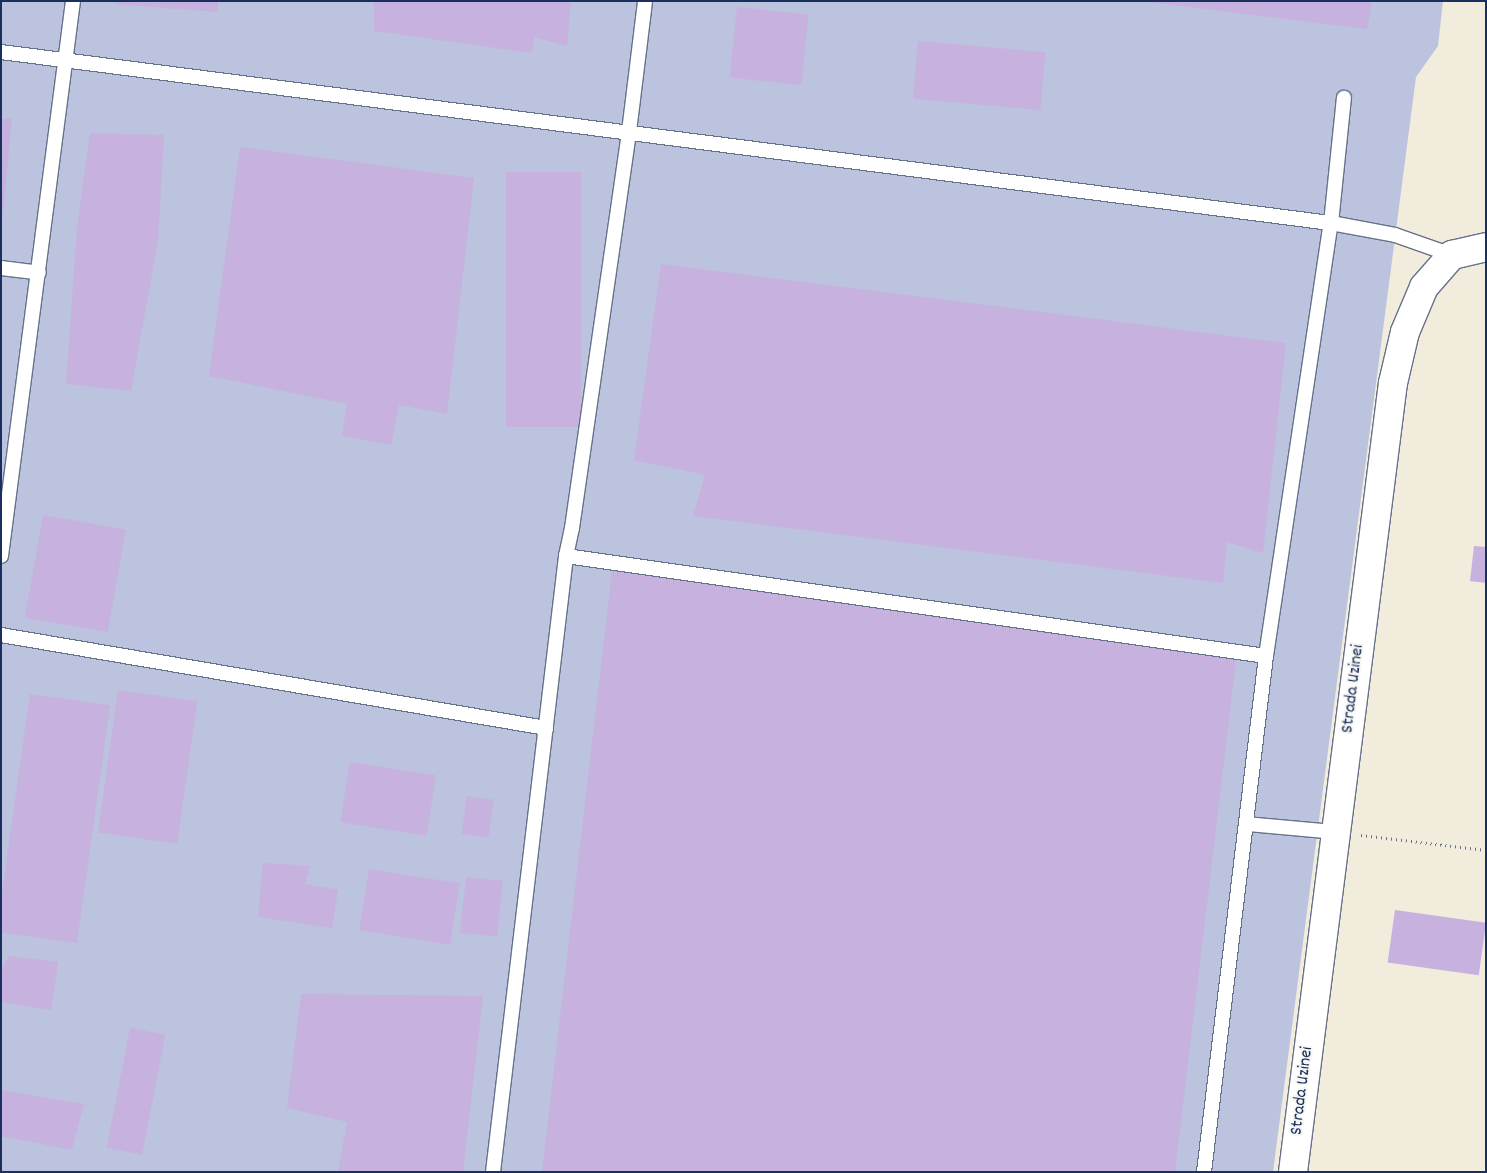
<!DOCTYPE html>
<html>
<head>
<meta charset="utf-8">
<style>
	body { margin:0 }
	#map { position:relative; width:1487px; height:1173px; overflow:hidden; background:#f1ecdb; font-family:Dekko,sans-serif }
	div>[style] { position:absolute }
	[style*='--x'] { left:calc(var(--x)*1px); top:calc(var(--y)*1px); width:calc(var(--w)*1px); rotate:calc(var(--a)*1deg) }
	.industrial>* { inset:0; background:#bcc3de }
	.building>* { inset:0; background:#c6b1df; transform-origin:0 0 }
	.path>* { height:3px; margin-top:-1.5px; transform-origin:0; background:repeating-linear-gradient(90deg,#66718a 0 1px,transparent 0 5px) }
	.roads { filter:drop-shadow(1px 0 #66718a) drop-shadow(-1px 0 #66718a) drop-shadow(0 1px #66718a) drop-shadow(0 -1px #66718a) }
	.service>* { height:14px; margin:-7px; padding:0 7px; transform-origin:7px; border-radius:7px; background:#fff }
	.minor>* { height:28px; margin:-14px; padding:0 14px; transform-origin:14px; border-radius:14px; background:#fff }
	span { translate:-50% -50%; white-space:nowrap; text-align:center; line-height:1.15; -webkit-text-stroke:4px #f6f6f2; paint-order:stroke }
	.street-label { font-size:18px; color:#1b2f5e }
	.frame { position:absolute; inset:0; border:2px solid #1b2f5e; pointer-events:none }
</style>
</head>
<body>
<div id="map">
	<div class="industrial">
		<div style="clip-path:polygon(1px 1px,1443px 1px,1438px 46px,1416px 77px,1273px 1172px,1px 1172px)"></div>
	</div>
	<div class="building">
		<div style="clip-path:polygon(115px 1px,218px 1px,217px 12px,114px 4px)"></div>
		<div style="clip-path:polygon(374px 1px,571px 1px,567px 46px,534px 37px,532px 53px,374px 31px)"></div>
		<div style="clip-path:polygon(1142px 1px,1372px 1px,1367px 29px)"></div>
		<div style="left:737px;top:7px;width:72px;height:71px;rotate:6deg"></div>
		<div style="left:918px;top:41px;width:128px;height:58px;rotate:5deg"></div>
		<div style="clip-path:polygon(1px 118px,12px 119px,3px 214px,1px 214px)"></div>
		<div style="clip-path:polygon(90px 133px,164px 135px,158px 240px,131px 391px,66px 384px,77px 228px)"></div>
		<div style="clip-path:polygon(240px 147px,474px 178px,447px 414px,399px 405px,391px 445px,342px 436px,347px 404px,209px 376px)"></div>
		<div style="left:506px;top:172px;width:75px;height:255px"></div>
		<div style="clip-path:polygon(661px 264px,1286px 343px,1263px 553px,1227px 542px,1223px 583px,693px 516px,705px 475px,634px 460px)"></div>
		<div style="left:43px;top:515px;width:84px;height:104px;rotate:10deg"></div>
		<div style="clip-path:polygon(1474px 546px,1486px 547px,1486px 583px,1470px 581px)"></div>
		<div style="clip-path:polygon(613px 563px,1237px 652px,1175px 1172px,542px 1172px)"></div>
		<div style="left:118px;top:690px;width:80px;height:144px;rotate:8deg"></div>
		<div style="left:30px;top:694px;width:81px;height:240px;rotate:8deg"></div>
		<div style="left:350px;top:762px;width:87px;height:61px;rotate:9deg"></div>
		<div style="left:467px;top:796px;width:27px;height:38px;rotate:8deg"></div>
		<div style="clip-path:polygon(263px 863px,310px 866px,305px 884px,338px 890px,332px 928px,258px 917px)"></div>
		<div style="left:369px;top:869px;width:92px;height:62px;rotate:9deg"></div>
		<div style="left:466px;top:877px;width:37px;height:56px;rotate:6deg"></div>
		<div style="left:1395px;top:910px;width:92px;height:53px;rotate:8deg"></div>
		<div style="clip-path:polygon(9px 956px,58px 962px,51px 1010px,1px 1002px,1px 972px)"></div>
		<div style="clip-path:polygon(301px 994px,483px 996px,463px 1172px,338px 1172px,347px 1122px,287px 1108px)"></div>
		<div style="left:130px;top:1028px;width:36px;height:122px;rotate:11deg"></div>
		<div style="clip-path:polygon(1px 1090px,84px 1104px,72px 1150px,1px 1136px)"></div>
	</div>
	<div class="path">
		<div style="--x:1361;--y:835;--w:126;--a:6.8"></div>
	</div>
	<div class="roads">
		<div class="service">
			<div style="--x:1;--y:52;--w:1341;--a:7.33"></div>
			<div style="--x:1331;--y:223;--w:65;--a:10.6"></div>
			<div style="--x:1395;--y:235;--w:60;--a:19.3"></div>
			<div style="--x:1;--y:268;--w:38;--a:7"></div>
			<div style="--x:1;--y:556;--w:560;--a:-82.61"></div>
			<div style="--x:566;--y:556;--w:707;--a:8.13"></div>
			<div style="--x:1;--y:635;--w:553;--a:9.68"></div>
			<div style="--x:1247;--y:824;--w:88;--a:5.2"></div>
			<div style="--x:493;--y:1172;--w:620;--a:-83.24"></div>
			<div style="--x:566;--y:556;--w:29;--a:-78"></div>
			<div style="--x:572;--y:528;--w:400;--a:-81.8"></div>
			<div style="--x:629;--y:132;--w:132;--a:-83"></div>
			<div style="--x:1204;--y:1172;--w:520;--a:-83.15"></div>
			<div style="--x:1266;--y:656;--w:438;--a:-81.5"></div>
			<div style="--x:1331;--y:223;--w:126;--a:-84.1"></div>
		</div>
		<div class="minor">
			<div style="--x:1293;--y:1172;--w:795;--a:-82.78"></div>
			<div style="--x:1393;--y:383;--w:52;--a:-76.8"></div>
			<div style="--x:1405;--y:332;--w:49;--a:-67.1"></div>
			<div style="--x:1424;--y:287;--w:43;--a:-48.8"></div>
			<div style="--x:1452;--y:255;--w:35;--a:-13"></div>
		</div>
	</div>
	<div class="street-label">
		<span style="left:1354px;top:689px;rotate:-83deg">Strada Uzinei</span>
		<span style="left:1303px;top:1091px;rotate:-83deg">Strada Uzinei</span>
	</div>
	<div class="frame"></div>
</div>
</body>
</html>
